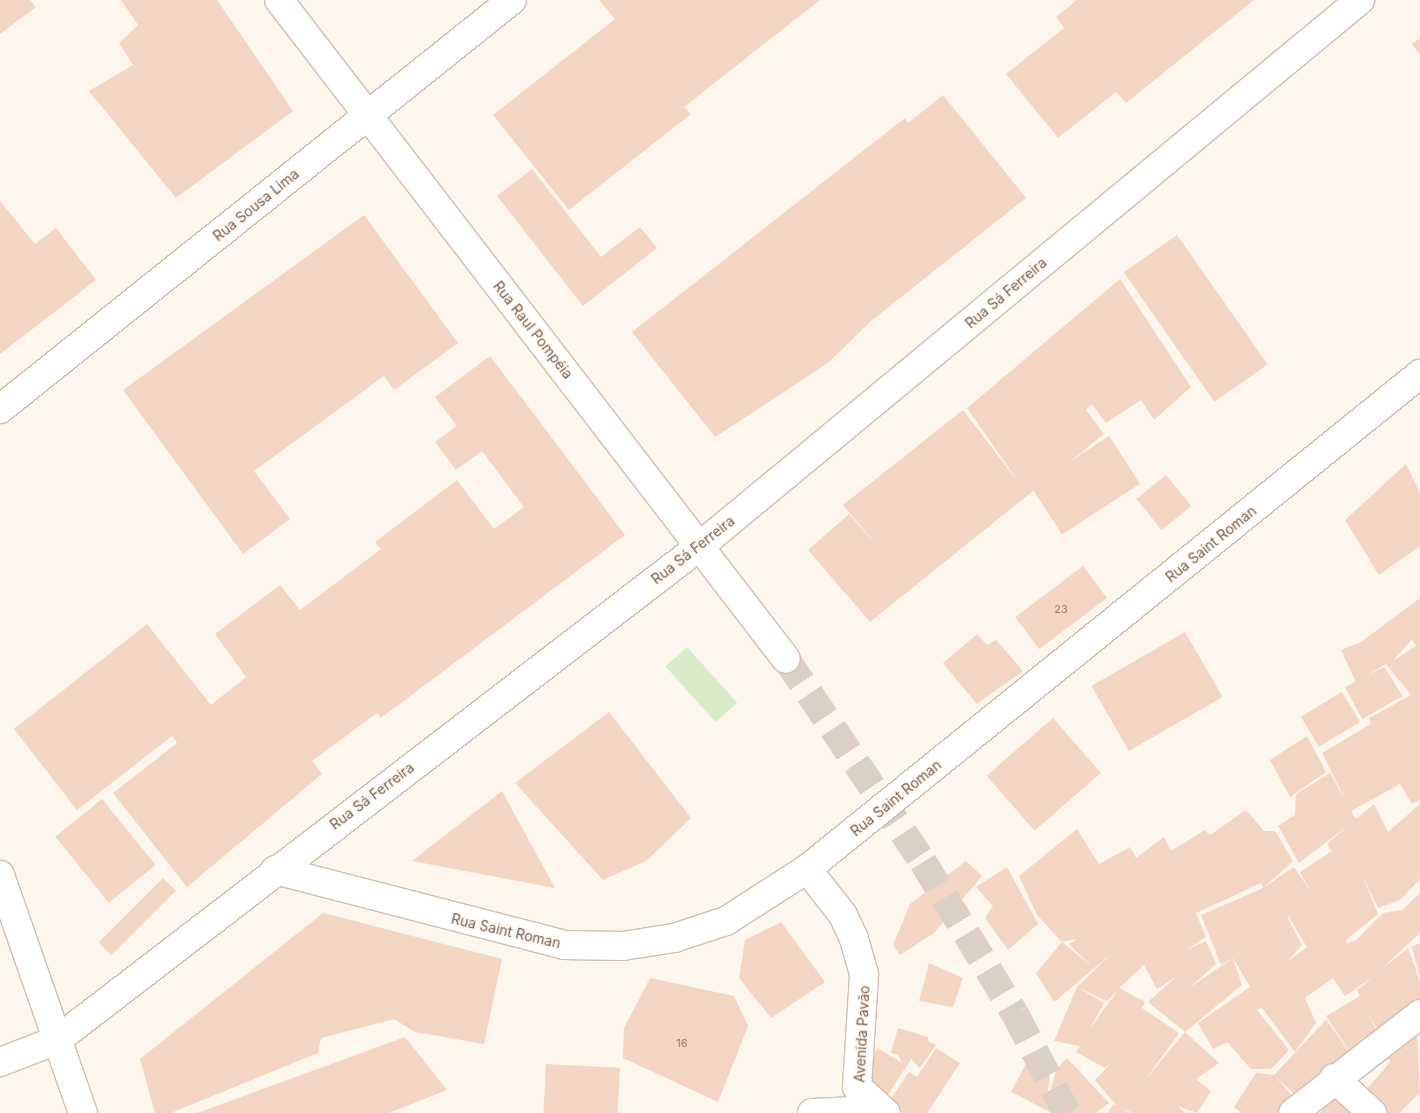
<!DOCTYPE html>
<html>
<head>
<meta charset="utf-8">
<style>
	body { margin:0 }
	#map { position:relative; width:1420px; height:1113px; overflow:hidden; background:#fdf6ec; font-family:Inter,sans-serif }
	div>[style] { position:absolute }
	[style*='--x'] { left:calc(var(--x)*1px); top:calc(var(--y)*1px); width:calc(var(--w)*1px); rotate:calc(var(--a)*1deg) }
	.green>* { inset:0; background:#d8ecc9; transform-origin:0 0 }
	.building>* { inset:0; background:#f3d5c3; transform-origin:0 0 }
	.secondary-tunnel>* { height:28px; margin-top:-14px; transform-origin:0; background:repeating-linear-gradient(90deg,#dcd0c4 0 28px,transparent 0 42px) }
	.roads { filter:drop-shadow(1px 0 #d1beb0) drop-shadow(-1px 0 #d1beb0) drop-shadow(0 1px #d1beb0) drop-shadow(0 -1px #d1beb0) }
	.minor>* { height:28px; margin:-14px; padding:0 14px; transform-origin:14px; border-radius:14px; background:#fff }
	.secondary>* { height:28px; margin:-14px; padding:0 14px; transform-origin:14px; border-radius:14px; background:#fff }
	span { translate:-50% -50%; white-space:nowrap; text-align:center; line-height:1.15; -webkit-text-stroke:5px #fffaf3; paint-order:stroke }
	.number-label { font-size:11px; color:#987a6a }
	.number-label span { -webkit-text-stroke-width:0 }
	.street-label { font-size:14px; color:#7a5c4d }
</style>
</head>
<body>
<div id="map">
	<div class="green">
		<div style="left:687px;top:647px;width:75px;height:29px;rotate:48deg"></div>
	</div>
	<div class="building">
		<div style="clip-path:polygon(0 0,30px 0,36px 7px,0 34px)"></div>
		<div style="clip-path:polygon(121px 0,217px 0,293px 111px,176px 198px,89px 91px,133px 65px,119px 43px,138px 25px)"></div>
		<div style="clip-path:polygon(599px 0,820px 0,684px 107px,691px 114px,569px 210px,493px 115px,615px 19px)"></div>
		<div style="clip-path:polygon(1077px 0,1254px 0,1126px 103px,1116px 92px,1058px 138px,1006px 74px,1064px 28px,1056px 17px)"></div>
		<div style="clip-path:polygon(1420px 38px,1420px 55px,1412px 44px)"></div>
		<div style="clip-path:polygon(943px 95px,1026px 198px,871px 321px,828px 363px,715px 437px,632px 332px,905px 118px,908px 123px)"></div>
		<div style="clip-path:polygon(532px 169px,601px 257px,640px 227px,657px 248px,583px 306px,497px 196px)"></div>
		<div style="clip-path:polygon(0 201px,35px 244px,56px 228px,96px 280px,0 354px)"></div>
		<div style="clip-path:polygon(364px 215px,458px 343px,394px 390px,384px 376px,254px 471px,290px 519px,243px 554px,123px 390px)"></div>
		<div style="left:1177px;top:235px;width:158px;height:65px;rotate:55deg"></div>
		<div style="clip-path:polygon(1120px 279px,1191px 387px,1154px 420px,1141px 400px,1106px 423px,1092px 404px,1086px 410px,1104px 434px,870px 622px,808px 550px,849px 514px,881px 550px,843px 505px,963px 410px,1019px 483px,967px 408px)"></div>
		<div style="clip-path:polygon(490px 356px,625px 535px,381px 718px,377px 713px,312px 761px,322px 774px,187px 887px,113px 793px,177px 743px,172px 736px,77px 810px,14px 729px,147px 624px,211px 705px,246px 677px,215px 634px,280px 585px,300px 610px,381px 549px,375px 542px,457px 480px,494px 529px,524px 507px,482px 451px,456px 470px,435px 442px,457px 426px,435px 397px)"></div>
		<div style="left:1109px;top:436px;width:57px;height:93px;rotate:57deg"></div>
		<div style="clip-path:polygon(1406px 464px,1420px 493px,1420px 546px,1379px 575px,1345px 520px)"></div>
		<div style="left:1166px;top:475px;width:40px;height:38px;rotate:51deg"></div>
		<div style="left:1083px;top:566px;width:40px;height:85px;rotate:53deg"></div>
		<div style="clip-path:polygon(evenodd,1420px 598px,1420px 800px,1412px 804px,1400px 784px,1351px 811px,1356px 819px,1374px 804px,1388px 832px,1420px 804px,1420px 879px,1400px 900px,1378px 908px,1362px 875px,1378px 914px,1346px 940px,1347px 944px,1356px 940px,1383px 913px,1402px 910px,1420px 893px,1420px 933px,1378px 972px,1408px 948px,1420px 981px,1420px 1003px,1381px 1036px,1366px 1010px,1380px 1037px,1350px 1052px,1326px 1016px,1360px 996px,1357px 990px,1373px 977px,1345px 996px,1333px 978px,1305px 998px,1316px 1023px,1295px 1052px,1262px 1008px,1257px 1010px,1289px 1050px,1271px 1069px,1251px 1069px,1227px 1042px,1213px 1049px,1198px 1023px,1250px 987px,1233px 958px,1290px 923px,1302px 945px,1288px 961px,1307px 947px,1287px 914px,1290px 923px,1221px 965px,1201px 915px,1263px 888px,1261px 883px,1196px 913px,1206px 937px,1186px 950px,1206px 941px,1216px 964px,1189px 988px,1233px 958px,1242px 985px,1185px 1032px,1148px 1002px,1176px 977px,1157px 989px,1144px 965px,1119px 988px,1145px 1002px,1142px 1008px,1179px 1033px,1145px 1080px,1185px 1032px,1219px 1063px,1196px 1079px,1211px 1091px,1197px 1113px,1178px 1106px,1185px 1113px,1133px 1113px,1121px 1108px,1130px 1113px,1108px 1113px,1113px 1104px,1117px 1106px,1095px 1080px,1112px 1062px,1105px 1068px,1076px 1052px,1080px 1046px,1054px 1041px,1077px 987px,1111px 954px,1054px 1002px,1036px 973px,1062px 942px,1090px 965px,1069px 944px,1077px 939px,1062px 942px,1037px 915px,1019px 876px,1077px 829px,1099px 864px,1130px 847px,1136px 858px,1164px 837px,1171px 851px,1205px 830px,1210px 835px,1246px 810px,1264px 831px,1275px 831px,1293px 861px,1263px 888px,1294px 867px,1311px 892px,1300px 872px,1332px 851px,1327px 844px,1349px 825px,1299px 863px,1278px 826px,1295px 815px,1296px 794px,1330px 773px,1347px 803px,1322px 753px,1371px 724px,1369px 718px,1411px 695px,1386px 664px,1366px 676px,1384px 667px,1403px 696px,1362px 719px,1345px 687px,1356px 682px,1341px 650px,1361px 642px,1420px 598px,1412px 639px,1416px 646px,1393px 661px,1412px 639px,1420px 598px,1079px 988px,1107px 1001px,1118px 990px,1090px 1029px,1104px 1003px,1079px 988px)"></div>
		<div style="left:1185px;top:632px;width:75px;height:108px;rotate:60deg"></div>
		<div style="clip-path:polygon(977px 634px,987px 645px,996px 640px,1023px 671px,977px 704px,943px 663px)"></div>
		<div style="left:1342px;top:692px;width:35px;height:48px;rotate:59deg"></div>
		<div style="clip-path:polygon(609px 712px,691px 818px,646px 861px,603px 880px,515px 783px)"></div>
		<div style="left:1053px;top:718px;width:73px;height:88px;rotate:49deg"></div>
		<div style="clip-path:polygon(1307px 736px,1326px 772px,1290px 797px,1270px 760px)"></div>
		<div style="clip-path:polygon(502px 791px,555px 888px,412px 861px)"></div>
		<div style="left:102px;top:799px;width:85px;height:60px;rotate:51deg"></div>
		<div style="clip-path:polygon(966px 861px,982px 876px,934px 933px,900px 955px,893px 945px,910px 904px)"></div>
		<div style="clip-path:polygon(1007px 867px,1038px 924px,1008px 950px,985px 918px,993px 906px,976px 887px)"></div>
		<div style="left:163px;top:878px;width:18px;height:91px;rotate:45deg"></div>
		<div style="clip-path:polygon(323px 913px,502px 959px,484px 1044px,415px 1032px,394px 1019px,321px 1038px,318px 1053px,171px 1113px,155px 1113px,140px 1059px)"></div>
		<div style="clip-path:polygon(781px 922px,825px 982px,771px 1018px,739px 978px,745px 940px)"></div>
		<div style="clip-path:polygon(1420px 943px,1420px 974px,1419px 974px,1412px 947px)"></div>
		<div style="clip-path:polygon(929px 963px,963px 978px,953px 1007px,919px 1001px)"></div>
		<div style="clip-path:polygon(650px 978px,734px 996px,748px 1026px,718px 1102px,623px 1058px,624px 1028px)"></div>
		<div style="clip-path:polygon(1326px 1020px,1351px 1054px,1302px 1101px,1275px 1076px,1297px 1101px,1286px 1113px,1241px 1113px,1234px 1107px,1256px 1073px,1274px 1075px)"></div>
		<div style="clip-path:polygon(898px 1028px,928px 1037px,928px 1041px,936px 1045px,920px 1068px,911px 1059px,886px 1098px,862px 1074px,878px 1048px,902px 1063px,898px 1055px,891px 1053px)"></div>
		<div style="clip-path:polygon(1417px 1032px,1420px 1093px,1399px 1113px,1376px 1113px,1360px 1097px,1391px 1061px,1386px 1058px)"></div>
		<div style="clip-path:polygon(405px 1037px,447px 1090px,389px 1113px,197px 1113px)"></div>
		<div style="clip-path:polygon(936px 1048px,960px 1063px,927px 1113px,903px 1113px,888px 1103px,909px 1072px,917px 1077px)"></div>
		<div style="clip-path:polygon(1029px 1058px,1050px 1073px,1046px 1109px,1056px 1070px,1067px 1058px,1109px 1103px,1096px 1113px,1052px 1113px,1011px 1092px)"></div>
		<div style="left:546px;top:1064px;width:74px;height:49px;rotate:3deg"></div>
		<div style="clip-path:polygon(1338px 1091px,1365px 1113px,1320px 1113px)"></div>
	</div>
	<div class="secondary-tunnel">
		<div style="--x:786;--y:659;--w:245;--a:56"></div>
		<div style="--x:923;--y:862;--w:178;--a:58.8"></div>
		<div style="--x:1015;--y:1014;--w:112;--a:62.3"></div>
	</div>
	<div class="roads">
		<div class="minor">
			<div style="--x:0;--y:409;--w:655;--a:-38.62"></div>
			<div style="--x:807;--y:869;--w:58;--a:52"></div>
			<div style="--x:843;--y:915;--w:26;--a:65"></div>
			<div style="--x:854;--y:939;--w:37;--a:74"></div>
			<div style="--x:864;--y:975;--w:112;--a:93.6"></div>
			<div style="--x:857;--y:1087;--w:39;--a:42"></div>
			<div style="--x:275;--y:870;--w:299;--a:14.5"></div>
			<div style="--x:564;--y:945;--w:59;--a:1"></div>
			<div style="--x:623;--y:946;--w:52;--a:-8.9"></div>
			<div style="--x:674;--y:938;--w:55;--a:-18.1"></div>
			<div style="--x:726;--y:921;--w:96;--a:-32.7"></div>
			<div style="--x:807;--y:869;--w:788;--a:-38.92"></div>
			<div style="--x:0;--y:1062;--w:61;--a:-21.1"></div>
			<div style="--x:57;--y:1040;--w:811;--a:-37.53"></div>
			<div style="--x:700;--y:546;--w:857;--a:-39.6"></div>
			<div style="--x:1334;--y:1078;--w:52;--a:42.6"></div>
			<div style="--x:812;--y:1113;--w:68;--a:-2.5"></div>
			<div style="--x:1293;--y:1113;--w:161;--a:-37.9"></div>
		</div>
		<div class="secondary">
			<div style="--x:279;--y:0;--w:831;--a:52.43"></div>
			<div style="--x:0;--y:875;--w:252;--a:70.8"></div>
		</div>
	</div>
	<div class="number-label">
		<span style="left:1061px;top:609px">23</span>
		<span style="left:682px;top:1043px">16</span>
	</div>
	<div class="street-label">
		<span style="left:256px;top:205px;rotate:-39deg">Rua Sousa Lima</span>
		<span style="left:1006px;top:293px;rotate:-40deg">Rua Sá Ferreira</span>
		<span style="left:533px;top:330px;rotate:52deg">Rua Raul Pompéia</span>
		<span style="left:1211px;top:544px;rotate:-39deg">Rua Saint Roman</span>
		<span style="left:693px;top:550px;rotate:-38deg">Rua Sá Ferreira</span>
		<span style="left:372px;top:796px;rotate:-37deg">Rua Sá Ferreira</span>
		<span style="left:896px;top:798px;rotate:-39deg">Rua Saint Roman</span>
		<span style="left:506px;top:931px;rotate:13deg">Rua Saint Roman</span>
		<span style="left:862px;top:1034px;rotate:-87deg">Avenida Pavão</span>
	</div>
</div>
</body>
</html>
